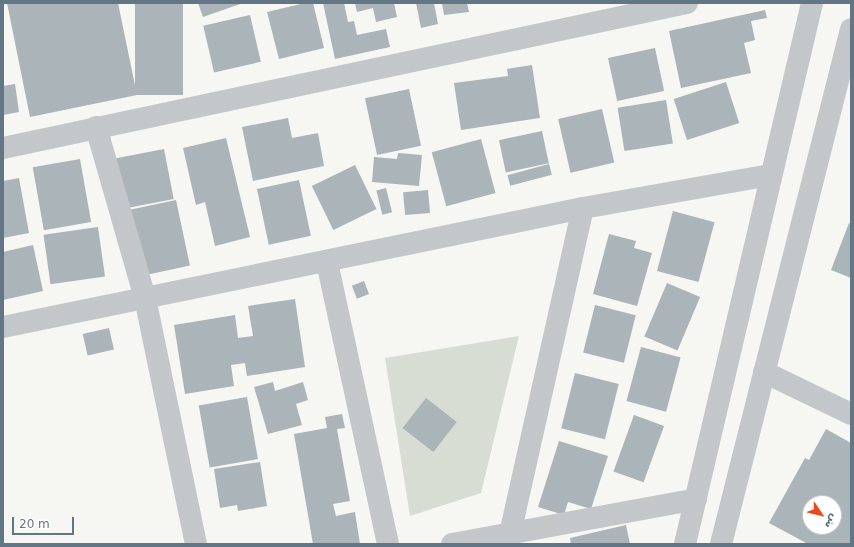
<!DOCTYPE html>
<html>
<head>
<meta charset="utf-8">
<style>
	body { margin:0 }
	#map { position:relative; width:854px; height:547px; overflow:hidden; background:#f6f6f2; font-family:"DejaVu Sans",Vazirmatn,sans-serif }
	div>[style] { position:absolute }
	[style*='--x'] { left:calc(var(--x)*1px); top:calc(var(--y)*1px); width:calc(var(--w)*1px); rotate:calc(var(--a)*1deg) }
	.green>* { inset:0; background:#d7ddd3 }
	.building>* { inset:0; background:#abb4b9; transform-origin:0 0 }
	.minor>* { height:22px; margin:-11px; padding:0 11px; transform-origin:11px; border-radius:11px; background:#c3c7ca }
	span { translate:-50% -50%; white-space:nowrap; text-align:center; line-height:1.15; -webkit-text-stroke:4px #fff; paint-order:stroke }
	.frame { position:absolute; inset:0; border:4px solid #637685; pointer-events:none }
	.north { position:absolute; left:802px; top:495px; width:40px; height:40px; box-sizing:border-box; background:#fff; border:1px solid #c1c8ce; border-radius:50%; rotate:125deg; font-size:11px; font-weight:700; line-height:16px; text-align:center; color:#637685 }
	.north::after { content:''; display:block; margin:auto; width:14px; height:18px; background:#eb4a1d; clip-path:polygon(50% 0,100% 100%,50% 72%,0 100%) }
	.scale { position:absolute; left:12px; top:517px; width:62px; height:18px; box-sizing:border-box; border:2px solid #637685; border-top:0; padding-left:5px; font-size:12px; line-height:14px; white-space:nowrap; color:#637685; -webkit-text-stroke:3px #fff; paint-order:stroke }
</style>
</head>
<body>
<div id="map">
	<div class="green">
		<div style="clip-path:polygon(519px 336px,481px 493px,410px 516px,385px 358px)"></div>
	</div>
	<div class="building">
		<div style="clip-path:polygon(7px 3px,118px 3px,137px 95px,30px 117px)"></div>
		<div style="left:135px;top:3px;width:48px;height:92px"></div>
		<div style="clip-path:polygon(198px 3px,243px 3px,203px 17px)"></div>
		<div style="clip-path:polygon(305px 3px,313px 3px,324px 48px,279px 59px,267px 12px)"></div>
		<div style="clip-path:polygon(323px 3px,344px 3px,348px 22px,354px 21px,357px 35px,386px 29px,390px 47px,335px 59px)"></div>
		<div style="clip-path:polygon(355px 3px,394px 3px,397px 17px,376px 22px,373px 8px,357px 12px)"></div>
		<div style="clip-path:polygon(416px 3px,434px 3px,438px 24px,421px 28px)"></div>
		<div style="clip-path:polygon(442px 3px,467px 3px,469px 12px,444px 15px)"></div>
		<div style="clip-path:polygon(765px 10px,767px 18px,751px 21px,755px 40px,744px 43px,751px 73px,681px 88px,669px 31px)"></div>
		<div style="left:250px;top:15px;width:48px;height:48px;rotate:77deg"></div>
		<div style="left:655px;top:48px;width:44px;height:48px;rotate:78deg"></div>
		<div style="clip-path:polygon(532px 65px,540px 118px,461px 130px,454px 83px,508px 76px,507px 69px)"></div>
		<div style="left:726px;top:82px;width:43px;height:55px;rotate:72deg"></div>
		<div style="clip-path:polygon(15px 84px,19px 112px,3px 115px,3px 86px)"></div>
		<div style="left:409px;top:89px;width:58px;height:45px;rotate:78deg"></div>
		<div style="left:666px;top:100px;width:44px;height:49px;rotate:81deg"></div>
		<div style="left:602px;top:109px;width:55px;height:45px;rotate:77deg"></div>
		<div style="clip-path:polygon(288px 118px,292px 138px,318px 133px,324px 166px,253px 181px,242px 127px)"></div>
		<div style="left:542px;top:131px;width:33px;height:44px;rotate:78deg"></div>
		<div style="clip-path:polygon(226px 138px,250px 237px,215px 246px,205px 202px,196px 205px,183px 148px)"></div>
		<div style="left:481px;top:139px;width:56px;height:51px;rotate:75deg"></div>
		<div style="left:164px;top:149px;width:51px;height:50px;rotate:79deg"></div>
		<div style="clip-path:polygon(398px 153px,422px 155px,419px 186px,372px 182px,374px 157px,397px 159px)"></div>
		<div style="left:80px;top:159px;width:64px;height:48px;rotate:80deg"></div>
		<div style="left:549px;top:164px;width:11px;height:43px;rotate:75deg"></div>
		<div style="left:355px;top:165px;width:49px;height:48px;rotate:64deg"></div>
		<div style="clip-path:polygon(19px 178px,29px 233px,3px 238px,3px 181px)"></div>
		<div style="left:299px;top:180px;width:57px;height:43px;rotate:78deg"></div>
		<div style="left:386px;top:188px;width:25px;height:10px;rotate:76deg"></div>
		<div style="left:428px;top:190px;width:23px;height:25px;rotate:85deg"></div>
		<div style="left:176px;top:200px;width:67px;height:51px;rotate:78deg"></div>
		<div style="left:673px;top:211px;width:43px;height:62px;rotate:15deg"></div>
		<div style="clip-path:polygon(849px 223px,851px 224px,851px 278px,831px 270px)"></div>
		<div style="left:98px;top:227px;width:50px;height:55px;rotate:82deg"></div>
		<div style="clip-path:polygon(609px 234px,636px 241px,634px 248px,652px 253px,637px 306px,593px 294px)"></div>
		<div style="clip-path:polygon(33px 245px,43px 291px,3px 300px,3px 252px)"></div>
		<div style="left:364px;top:281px;width:14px;height:13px;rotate:69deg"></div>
		<div style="left:667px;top:283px;width:36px;height:58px;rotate:23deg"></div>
		<div style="clip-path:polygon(295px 299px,305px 367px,247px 376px,245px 363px,231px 365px,234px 386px,185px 394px,174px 325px,235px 315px,238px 338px,253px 336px,248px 306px)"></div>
		<div style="left:595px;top:305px;width:42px;height:49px;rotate:14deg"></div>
		<div style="left:109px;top:328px;width:22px;height:27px;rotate:77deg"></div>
		<div style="left:641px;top:347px;width:41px;height:56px;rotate:15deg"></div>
		<div style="left:575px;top:373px;width:45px;height:57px;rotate:14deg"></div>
		<div style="clip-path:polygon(273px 382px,275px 391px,303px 382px,308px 400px,296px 404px,302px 425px,268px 434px,254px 387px)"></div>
		<div style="left:247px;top:397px;width:63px;height:49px;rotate:80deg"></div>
		<div style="left:426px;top:398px;width:39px;height:38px;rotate:38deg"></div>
		<div style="clip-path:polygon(342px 414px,345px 428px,337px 429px,350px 501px,333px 504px,336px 516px,355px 512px,360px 544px,313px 544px,294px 434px,327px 428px,325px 417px)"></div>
		<div style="left:634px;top:415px;width:32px;height:60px;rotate:20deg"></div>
		<div style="clip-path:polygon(evenodd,826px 429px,851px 443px,851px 544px,808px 544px,769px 523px,805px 458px,809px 460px,826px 429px,810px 503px,834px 503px,834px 527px,810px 527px,810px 503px)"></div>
		<div style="clip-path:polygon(559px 441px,608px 456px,591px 509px,568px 502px,564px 515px,538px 507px)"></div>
		<div style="clip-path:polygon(260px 462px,267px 506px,238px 511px,237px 505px,220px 508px,214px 469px)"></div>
		<div style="clip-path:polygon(626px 525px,630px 544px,571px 544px,570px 538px)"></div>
	</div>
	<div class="minor">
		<div style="--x:96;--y:127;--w:178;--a:74"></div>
		<div style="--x:145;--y:298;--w:251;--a:78.3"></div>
		<div style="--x:3;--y:148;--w:699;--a:-11.97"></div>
		<div style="--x:327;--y:262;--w:289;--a:77.8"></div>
		<div style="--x:3;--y:327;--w:592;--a:-11.59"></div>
		<div style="--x:583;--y:208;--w:191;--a:-10"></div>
		<div style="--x:764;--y:372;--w:97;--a:25.8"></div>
		<div style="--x:510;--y:534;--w:334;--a:-77.4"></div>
		<div style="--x:452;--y:544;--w:248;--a:-10.4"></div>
		<div style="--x:685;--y:544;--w:556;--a:-76.79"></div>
		<div style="--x:721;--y:544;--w:531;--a:-75.83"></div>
	</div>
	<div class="frame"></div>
	<div class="north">ش</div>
	<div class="scale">20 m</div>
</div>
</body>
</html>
